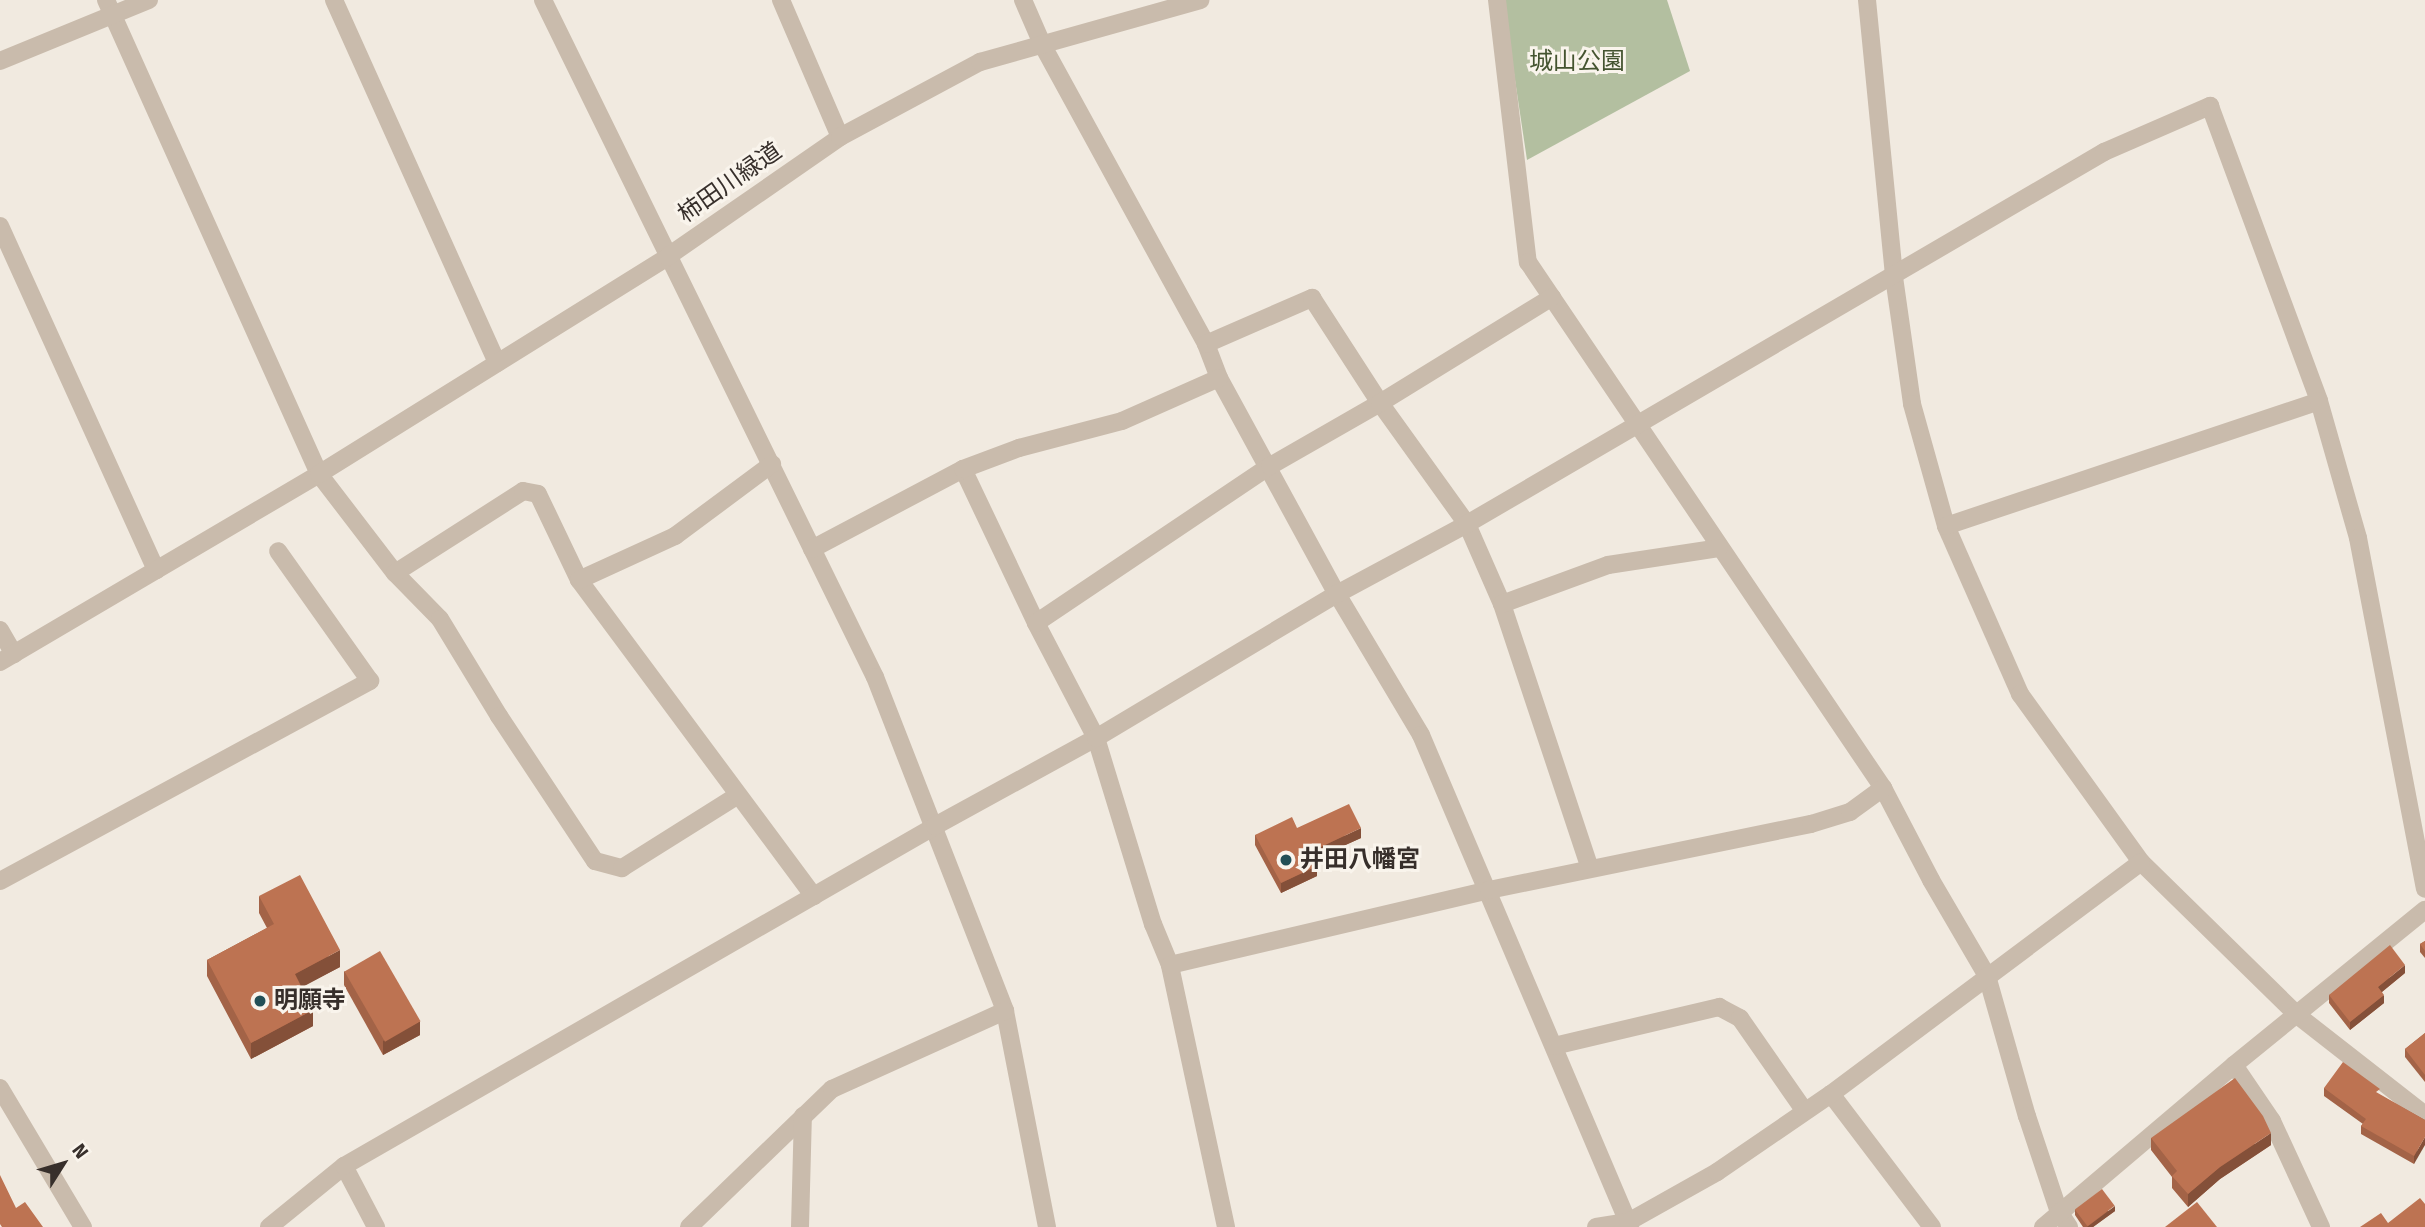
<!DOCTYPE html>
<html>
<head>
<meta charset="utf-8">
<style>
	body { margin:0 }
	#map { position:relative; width:2425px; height:1227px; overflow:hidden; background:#f1eae0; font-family:"Fira Sans","Noto Sans JP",sans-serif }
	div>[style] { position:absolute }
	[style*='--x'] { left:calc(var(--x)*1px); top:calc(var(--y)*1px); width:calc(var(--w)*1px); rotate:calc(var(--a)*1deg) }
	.green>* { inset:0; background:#b3bfa0 }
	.minor>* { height:18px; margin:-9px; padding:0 9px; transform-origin:9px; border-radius:9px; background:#c9bbac }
	.wall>* { inset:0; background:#a36347 }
	.shaded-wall>* { inset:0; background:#845039 }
	.building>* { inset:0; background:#bd7352; transform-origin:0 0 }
	.dots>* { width:19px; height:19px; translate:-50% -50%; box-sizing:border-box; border:4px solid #f9f4ec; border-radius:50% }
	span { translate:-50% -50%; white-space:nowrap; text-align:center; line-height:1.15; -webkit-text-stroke:6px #f9f4ec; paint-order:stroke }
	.park-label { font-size:24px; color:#445430 }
	.street-label { font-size:24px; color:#372f2b }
	.poi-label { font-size:24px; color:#372f2b; font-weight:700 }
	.left { translate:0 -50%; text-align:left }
	.north { position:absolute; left:28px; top:1129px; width:70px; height:70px; -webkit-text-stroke:5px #f9f4ec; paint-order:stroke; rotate:53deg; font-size:19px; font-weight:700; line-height:28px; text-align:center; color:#372f2b }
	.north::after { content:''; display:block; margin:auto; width:24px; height:32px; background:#372f2b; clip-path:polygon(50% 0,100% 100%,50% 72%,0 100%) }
</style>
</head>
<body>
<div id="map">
	<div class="green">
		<div style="clip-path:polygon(1503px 0,1667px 0,1690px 71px,1527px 160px)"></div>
	</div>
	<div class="minor">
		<div style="--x:106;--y:0;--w:520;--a:65.8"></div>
		<div style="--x:319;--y:474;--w:125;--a:52.5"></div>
		<div style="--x:395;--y:573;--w:64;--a:45.6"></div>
		<div style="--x:440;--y:619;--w:114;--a:58.7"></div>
		<div style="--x:499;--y:716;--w:174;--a:56.5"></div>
		<div style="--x:595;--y:861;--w:28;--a:15"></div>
		<div style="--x:622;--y:868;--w:136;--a:-32.1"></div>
		<div style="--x:334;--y:0;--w:398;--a:65.8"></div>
		<div style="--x:543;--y:0;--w:754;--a:63.88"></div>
		<div style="--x:875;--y:677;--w:358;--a:68.7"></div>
		<div style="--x:1005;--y:1011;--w:220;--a:79"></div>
		<div style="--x:781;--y:0;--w:149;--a:66.7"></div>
		<div style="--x:1023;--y:0;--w:50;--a:66.5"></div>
		<div style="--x:1043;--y:46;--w:340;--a:61.3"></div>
		<div style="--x:1206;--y:344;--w:36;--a:69"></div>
		<div style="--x:1219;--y:378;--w:246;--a:61.4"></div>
		<div style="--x:1337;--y:594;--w:164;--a:59.2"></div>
		<div style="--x:1421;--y:735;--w:535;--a:66.98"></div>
		<div style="--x:1497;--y:0;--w:264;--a:83.3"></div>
		<div style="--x:1528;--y:262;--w:635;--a:55.98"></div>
		<div style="--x:1883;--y:788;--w:104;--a:62.4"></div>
		<div style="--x:1931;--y:880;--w:111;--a:59.7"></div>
		<div style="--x:1987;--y:976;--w:146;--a:74.1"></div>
		<div style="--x:2027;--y:1116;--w:101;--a:71.6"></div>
		<div style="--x:2059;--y:1212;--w:18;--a:56"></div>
		<div style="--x:1867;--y:0;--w:278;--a:84.4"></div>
		<div style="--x:1894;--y:277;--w:128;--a:81.9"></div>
		<div style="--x:1912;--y:404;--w:127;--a:74.4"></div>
		<div style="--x:1946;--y:526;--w:184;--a:66.2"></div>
		<div style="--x:2020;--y:694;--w:207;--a:54.2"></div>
		<div style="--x:2141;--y:862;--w:219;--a:44.4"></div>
		<div style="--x:2297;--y:1015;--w:162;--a:38"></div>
		<div style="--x:0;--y:61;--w:161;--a:-22.3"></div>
		<div style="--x:0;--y:226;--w:378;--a:65.6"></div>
		<div style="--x:1206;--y:344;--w:116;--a:-23.5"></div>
		<div style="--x:1312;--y:298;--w:125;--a:57.1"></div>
		<div style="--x:1380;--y:403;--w:149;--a:54.3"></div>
		<div style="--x:1467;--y:524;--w:87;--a:66.4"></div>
		<div style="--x:1502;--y:604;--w:278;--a:71.6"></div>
		<div style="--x:963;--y:469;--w:170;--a:64.6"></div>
		<div style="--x:1036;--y:623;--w:130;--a:62.4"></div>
		<div style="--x:1096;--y:738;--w:195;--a:73"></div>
		<div style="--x:1153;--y:924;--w:44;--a:67.5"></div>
		<div style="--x:1946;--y:526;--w:393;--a:-18.5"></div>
		<div style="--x:812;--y:549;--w:171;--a:-27.9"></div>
		<div style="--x:963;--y:469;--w:60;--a:-20.6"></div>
		<div style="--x:1019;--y:448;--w:106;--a:-14.7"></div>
		<div style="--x:1122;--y:421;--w:106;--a:-23.9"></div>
		<div style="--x:395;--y:573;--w:152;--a:-32.6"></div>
		<div style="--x:523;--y:491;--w:15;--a:11"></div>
		<div style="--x:538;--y:494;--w:95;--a:64.5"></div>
		<div style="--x:579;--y:580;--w:394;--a:53.4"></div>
		<div style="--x:579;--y:580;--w:106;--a:-24.6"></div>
		<div style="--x:675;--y:536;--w:121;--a:-36.6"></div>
		<div style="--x:1502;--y:604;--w:113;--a:-20.2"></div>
		<div style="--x:1608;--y:565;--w:112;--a:-8.7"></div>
		<div style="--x:1036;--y:623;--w:282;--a:-33.9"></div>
		<div style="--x:1270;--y:466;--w:127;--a:-29.8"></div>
		<div style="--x:1380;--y:403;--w:202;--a:-31.6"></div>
		<div style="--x:0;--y:630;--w:28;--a:60"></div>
		<div style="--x:0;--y:662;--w:370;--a:-30.5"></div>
		<div style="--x:319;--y:474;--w:410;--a:-31.9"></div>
		<div style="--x:667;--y:257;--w:211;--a:-34.7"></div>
		<div style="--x:840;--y:137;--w:159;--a:-28.2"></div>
		<div style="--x:980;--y:62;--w:229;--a:-15.7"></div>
		<div style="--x:0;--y:881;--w:421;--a:-28.4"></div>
		<div style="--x:370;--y:681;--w:159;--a:-125.3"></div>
		<div style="--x:1554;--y:1046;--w:170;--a:-13.3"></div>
		<div style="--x:1719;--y:1007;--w:24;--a:28"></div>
		<div style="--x:1740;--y:1018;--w:112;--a:55.2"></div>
		<div style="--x:2234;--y:1065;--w:68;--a:55.8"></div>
		<div style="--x:2272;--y:1121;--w:117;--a:65.2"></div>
		<div style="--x:0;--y:1088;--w:162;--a:59.2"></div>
		<div style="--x:1831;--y:1094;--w:167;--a:52.8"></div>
		<div style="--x:344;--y:1166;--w:69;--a:62.3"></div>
		<div style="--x:269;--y:1227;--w:97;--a:-39.1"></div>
		<div style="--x:344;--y:1166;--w:682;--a:-29.91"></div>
		<div style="--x:935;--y:826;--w:183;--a:-28.7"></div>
		<div style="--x:1096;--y:738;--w:281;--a:-30.9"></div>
		<div style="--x:1337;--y:594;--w:148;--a:-28.3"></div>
		<div style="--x:1467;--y:524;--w:738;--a:-30.28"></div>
		<div style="--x:2104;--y:152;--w:116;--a:-23.5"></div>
		<div style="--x:2210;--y:106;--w:314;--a:69.7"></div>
		<div style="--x:2319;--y:401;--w:142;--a:74.1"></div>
		<div style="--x:2358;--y:538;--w:357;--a:79.2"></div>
		<div style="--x:689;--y:1227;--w:199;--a:-44"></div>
		<div style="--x:832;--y:1089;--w:190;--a:-24.3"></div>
		<div style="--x:800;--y:1227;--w:111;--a:-88.5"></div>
		<div style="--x:1226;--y:1227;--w:268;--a:-102.1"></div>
		<div style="--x:1170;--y:965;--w:328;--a:-13.2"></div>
		<div style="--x:1489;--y:890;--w:329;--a:-11.6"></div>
		<div style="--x:1811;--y:824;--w:41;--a:-17.1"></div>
		<div style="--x:1850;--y:812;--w:41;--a:-36"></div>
		<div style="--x:1596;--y:1227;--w:32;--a:-9"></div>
		<div style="--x:1628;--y:1222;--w:102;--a:-29.3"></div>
		<div style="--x:1717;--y:1172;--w:138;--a:-34.4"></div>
		<div style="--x:1831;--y:1094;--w:387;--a:-36.8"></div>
		<div style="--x:2043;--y:1227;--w:250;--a:-40.3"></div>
		<div style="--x:2234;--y:1065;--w:246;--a:-39.1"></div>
	</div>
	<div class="wall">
		<div style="clip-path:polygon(1297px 828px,1361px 838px,1314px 859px,1317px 876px,1281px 893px,1255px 845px,1255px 835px)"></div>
		<div style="clip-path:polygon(259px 896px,340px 967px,301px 987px,313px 1026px,251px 1059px,207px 976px,207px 960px,267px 928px,259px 913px)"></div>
		<div style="clip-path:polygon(2425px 941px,2425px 958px,2420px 952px,2420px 944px)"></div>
		<div style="clip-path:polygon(344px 971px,420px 1035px,383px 1055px,344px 985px)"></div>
		<div style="clip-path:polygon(2405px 973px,2382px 992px,2384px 1003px,2350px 1030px,2329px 1003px,2329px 995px)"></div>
		<div style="clip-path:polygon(2425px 1033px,2425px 1082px,2405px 1057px,2405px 1049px)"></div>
		<div style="clip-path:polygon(2324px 1088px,2380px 1095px,2425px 1120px,2414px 1164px,2361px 1134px,2361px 1126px,2363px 1124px,2324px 1096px)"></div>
		<div style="clip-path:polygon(2151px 1138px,2271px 1145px,2220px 1179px,2188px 1207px,2172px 1188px,2172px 1177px,2151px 1150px)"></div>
		<div style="clip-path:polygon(2075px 1210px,2115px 1211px,2093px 1227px,2083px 1227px,2075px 1215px)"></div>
	</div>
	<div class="shaded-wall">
		<div style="clip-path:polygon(1361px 828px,1361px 838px,1310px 861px,1310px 852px)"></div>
		<div style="clip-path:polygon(1317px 866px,1317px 876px,1281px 893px,1281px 883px)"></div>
		<div style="clip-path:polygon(340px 950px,340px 967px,295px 991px,295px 974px)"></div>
		<div style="clip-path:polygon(2405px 965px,2405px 973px,2378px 995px,2378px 987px)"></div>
		<div style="clip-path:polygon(2384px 995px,2384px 1003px,2350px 1030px,2350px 1022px)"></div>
		<div style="clip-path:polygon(313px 1010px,313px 1026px,251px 1059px,251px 1043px)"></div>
		<div style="clip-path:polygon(420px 1021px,420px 1035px,383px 1055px,383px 1041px)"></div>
		<div style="clip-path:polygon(2271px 1133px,2271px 1145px,2220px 1179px,2188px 1207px,2188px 1194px,2220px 1167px)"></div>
		<div style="clip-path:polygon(2425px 1137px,2425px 1145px,2414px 1164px,2414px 1156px)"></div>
		<div style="clip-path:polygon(2115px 1206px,2115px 1211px,2093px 1227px,2087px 1227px)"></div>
	</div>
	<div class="building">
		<div style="clip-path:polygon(1349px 804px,1361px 828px,1310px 852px,1317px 866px,1281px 883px,1255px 835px,1292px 817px,1297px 828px)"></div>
		<div style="clip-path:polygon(300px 875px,340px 950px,295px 974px,313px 1010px,251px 1043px,207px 960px,274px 924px,259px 896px)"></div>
		<div style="clip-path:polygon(2425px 941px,2425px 951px,2420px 944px)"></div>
		<div style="clip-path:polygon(2390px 945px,2405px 965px,2378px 987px,2384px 995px,2350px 1022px,2329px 995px)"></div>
		<div style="left:380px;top:951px;width:81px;height:41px;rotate:60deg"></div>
		<div style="clip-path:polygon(2425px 1033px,2425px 1075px,2405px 1049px)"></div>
		<div style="clip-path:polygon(2343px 1062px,2380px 1089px,2376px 1092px,2425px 1120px,2425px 1137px,2414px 1156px,2361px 1126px,2366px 1119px,2324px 1088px)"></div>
		<div style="clip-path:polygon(2235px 1078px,2263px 1116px,2271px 1133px,2220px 1167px,2188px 1194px,2172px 1176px,2177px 1171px,2151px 1138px)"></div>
		<div style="clip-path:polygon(0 1175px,16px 1208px,25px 1202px,43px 1227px,2px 1227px,0 1224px)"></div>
		<div style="left:2102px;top:1189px;width:21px;height:34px;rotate:53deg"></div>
		<div style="clip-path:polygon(2420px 1198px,2425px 1204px,2425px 1227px,2360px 1227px,2381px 1213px,2388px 1223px)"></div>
		<div style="clip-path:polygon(2197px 1202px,2217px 1227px,2165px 1227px)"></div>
	</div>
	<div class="dots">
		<div style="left:1286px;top:860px;background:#234f56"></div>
		<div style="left:260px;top:1001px;background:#234f56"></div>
	</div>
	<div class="park-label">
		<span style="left:1577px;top:62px">城山公園</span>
	</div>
	<div class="street-label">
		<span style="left:730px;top:183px;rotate:-35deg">柿田川緑道</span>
	</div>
	<div class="poi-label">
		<span class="left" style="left:1300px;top:860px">井田八幡宮</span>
		<span class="left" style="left:274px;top:1001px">明願寺</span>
	</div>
	<div class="north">N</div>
</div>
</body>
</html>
